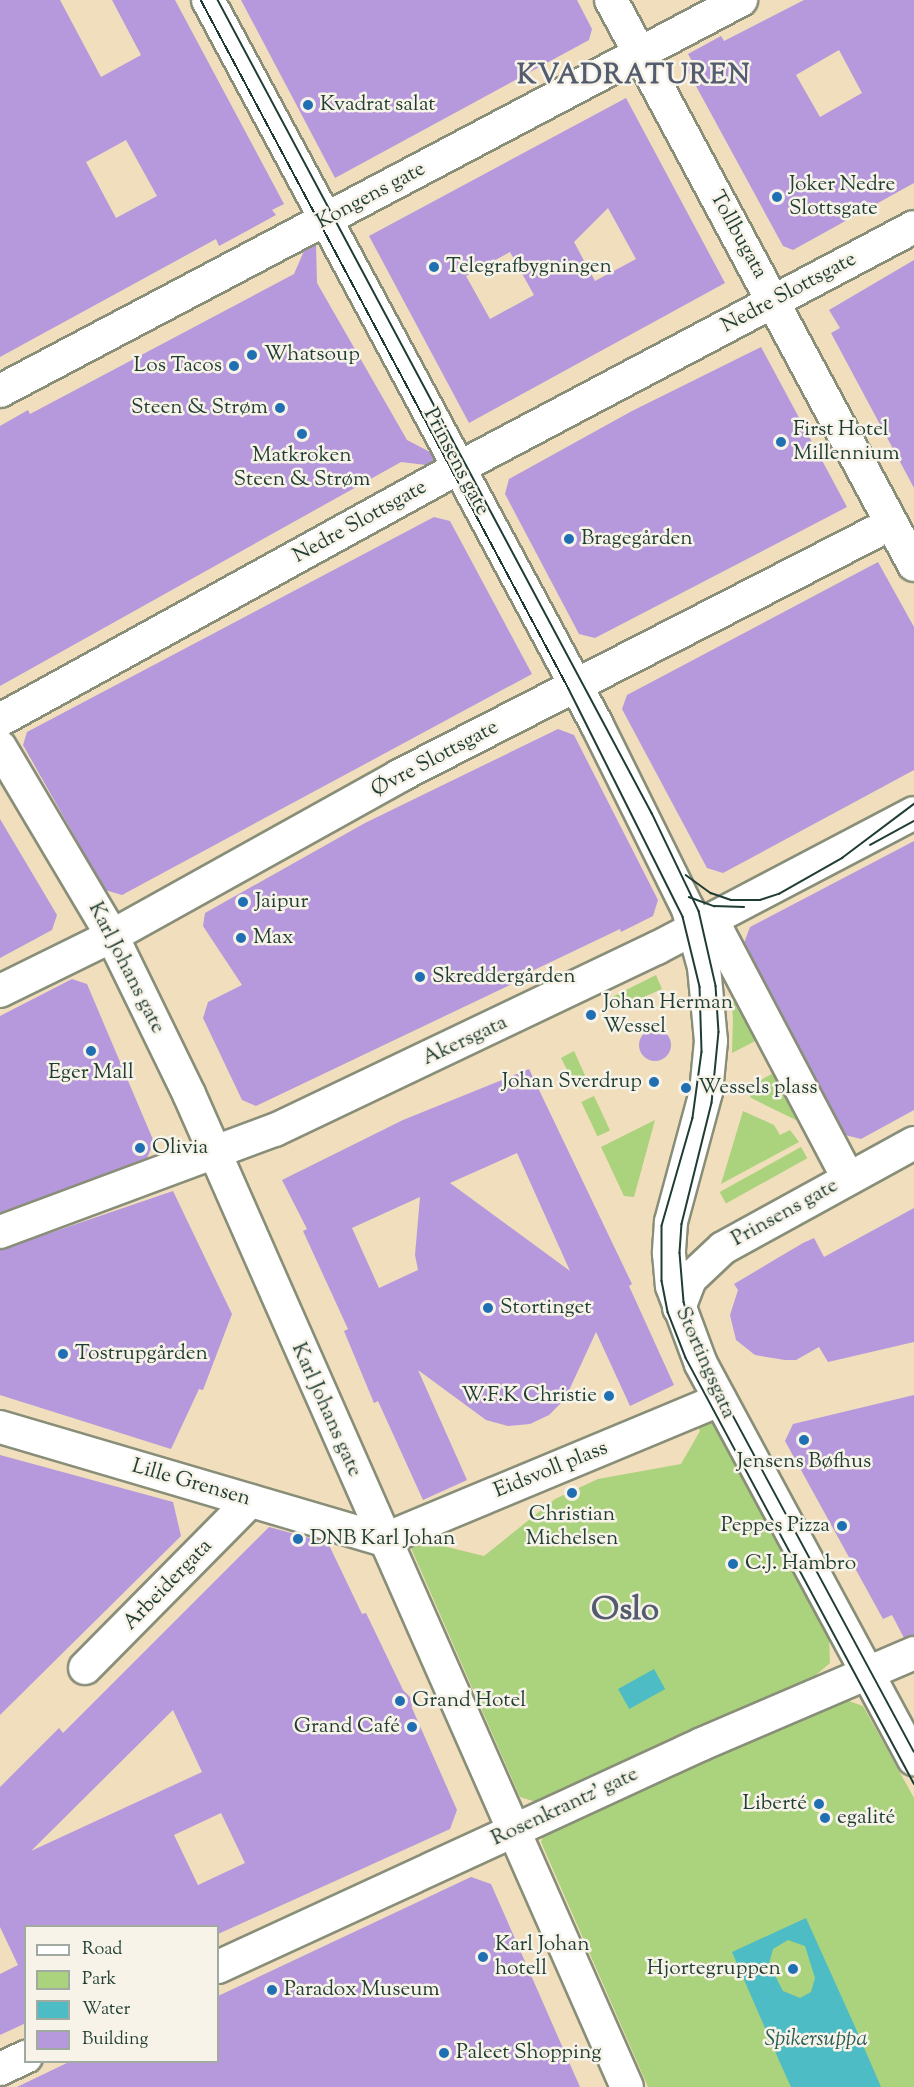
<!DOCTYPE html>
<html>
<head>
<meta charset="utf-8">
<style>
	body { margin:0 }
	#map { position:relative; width:914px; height:2087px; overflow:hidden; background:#f0debd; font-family:"Sorts Mill Goudy",serif }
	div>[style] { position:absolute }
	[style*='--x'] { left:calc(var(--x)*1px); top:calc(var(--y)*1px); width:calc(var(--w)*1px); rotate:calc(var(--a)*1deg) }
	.green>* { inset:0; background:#abd27c; transform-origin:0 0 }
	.water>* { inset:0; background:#4dbcc5; transform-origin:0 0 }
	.building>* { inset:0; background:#b699dc }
	.round { border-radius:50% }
	.roads { filter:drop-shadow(2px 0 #888e78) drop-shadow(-2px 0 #888e78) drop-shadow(0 2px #888e78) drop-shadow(0 -2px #888e78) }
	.street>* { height:32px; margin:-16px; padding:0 16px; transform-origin:16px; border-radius:16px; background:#fff }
	.tram>* { height:1.5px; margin:-0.75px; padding:0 0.75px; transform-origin:0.75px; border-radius:0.75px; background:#1f3d34 }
	.dots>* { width:16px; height:16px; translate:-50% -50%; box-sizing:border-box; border:3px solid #f7f3e8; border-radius:50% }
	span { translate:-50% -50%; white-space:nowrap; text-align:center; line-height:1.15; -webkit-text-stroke:5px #f7f3e8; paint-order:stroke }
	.poi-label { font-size:21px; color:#1f3d34 }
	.left { translate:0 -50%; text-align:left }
	.right { translate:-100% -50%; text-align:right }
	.street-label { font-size:21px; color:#1f3d34 }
	.water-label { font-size:22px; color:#2a5d58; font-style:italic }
	.district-label { font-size:27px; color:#545d6f; font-weight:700; letter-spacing:1.5px }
	.town-label { font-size:33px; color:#545d6f; font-weight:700 }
	.legend { position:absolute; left:24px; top:1925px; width:195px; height:138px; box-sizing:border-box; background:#f7f3e8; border:2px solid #a1aaa0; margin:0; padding:8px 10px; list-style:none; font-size:18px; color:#1f3d34 }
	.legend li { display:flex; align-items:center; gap:12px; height:30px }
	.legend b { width:30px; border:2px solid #a1aaa0 }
</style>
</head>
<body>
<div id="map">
	<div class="green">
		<div style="clip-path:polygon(656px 975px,662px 989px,612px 1011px,608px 999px)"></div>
		<div style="clip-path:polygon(730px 985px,761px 1038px,732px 1053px,733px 1018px)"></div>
		<div style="clip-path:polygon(574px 1051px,588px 1082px,577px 1089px,561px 1058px)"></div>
		<div style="clip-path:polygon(779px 1070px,801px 1119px,798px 1121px,751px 1098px,746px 1088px)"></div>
		<div style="left:594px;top:1096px;width:38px;height:14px;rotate:65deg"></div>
		<div style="clip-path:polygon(743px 1111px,774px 1125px,780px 1135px,790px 1130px,799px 1142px,721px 1184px)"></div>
		<div style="clip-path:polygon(655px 1120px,634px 1197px,624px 1196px,601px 1147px)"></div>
		<div style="left:801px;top:1147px;width:13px;height:93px;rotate:61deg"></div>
		<div style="clip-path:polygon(704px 1406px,829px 1638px,830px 1663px,810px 1680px,824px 1706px,846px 1700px,863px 1706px,914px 1798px,914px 2087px,648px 2087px,541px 1842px,545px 1832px,611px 1801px,598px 1774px,536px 1802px,520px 1797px,411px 1548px,438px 1536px,443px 1546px,484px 1556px,555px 1499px,598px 1479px,681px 1464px,700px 1431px,690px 1412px)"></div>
	</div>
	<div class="water">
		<div style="left:654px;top:1669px;width:23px;height:41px;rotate:61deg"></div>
		<div style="clip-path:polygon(evenodd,806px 1918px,856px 2029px,881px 2087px,791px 2087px,781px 2065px,732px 1952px,806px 1918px,788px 1940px,805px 1946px,815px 1978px,811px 1992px,800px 1998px,783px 1991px,769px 1964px,773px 1949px,788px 1940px)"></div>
	</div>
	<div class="building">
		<div style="clip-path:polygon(evenodd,0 0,60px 0,101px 77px,141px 55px,112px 0,175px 0,284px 204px,272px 210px,276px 215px,219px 246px,216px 239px,0 357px,0 0,126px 140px,157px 196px,116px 218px,86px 162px,126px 140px)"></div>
		<div style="clip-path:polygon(241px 0,577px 0,592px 29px,589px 40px,335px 178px)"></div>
		<div style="clip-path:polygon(evenodd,804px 0,914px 0,914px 183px,793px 250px,783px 246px,684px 64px,692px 61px,688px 54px,721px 36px,724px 41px,804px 0,839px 50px,862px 93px,820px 117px,796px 75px,839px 50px)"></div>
		<div style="clip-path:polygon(evenodd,626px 98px,725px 283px,469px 423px,369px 236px,626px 98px,608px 208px,636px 259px,595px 281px,574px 242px,608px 208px,626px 98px,510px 252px,534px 295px,490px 319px,466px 276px,510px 252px)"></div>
		<div style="clip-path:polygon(316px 245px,317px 283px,407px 440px,430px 452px,435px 460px,426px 465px,401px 462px,0 686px,0 426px,28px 410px,30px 414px,294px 274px,304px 251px)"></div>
		<div style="clip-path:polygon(914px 260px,914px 488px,831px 333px,840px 328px,829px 310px)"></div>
		<div style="clip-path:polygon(761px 347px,847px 507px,595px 638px,579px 634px,505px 494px,509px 479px,632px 411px)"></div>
		<div style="clip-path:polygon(434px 517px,450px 521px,532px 674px,122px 895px,105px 890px,23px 745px,27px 732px)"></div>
		<div style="clip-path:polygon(878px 562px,914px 627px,914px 770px,723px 873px,707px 868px,622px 709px,627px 695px)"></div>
		<div style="clip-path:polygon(558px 729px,574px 735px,658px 900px,653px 916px,621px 932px,620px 929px,511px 981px,512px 984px,256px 1106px,242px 1100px,203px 1018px,208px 1002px,242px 985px,203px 926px,205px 913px,365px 823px)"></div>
		<div style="clip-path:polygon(0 819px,57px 915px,52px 930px,0 958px)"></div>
		<div style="clip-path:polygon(914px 841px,914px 1110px,861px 1139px,845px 1135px,744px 943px,750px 927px)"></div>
		<div style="clip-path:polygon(72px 979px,87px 984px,154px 1142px,147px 1158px,0 1213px,0 1016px)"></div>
		<div class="round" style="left:639px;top:1029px;width:32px;height:32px"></div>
		<div style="clip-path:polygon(evenodd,529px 1069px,632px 1284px,629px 1286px,674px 1385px,630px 1406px,596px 1332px,565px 1399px,549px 1415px,530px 1424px,508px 1426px,486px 1420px,418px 1370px,467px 1480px,423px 1500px,378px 1401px,374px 1403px,344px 1331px,348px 1329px,303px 1231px,307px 1229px,282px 1180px,403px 1120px,529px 1069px,517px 1153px,570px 1271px,450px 1183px,517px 1153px,529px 1069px,420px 1197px,415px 1255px,418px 1270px,379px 1288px,352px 1228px,420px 1197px)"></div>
		<div style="clip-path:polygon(173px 1191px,232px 1314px,203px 1390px,199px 1389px,171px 1449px,0 1395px,0 1250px)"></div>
		<div style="clip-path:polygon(914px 1208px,914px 1342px,828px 1362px,819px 1347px,796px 1360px,785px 1360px,755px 1355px,736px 1340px,730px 1315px,738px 1290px,734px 1284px,803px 1243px,814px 1238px,824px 1257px)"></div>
		<div style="clip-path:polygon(914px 1395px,914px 1635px,904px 1638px,892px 1615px,883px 1619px,785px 1441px,793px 1424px)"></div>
		<div style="clip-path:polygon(0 1455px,173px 1502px,181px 1536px,0 1715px)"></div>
		<div style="clip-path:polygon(evenodd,269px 1527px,328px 1543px,362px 1614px,366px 1613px,403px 1690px,411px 1698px,412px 1708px,457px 1810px,450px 1829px,218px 1934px,218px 1926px,26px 1926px,26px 2023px,0 2035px,0 1974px,18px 1965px,0 1927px,0 1787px,59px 1728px,63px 1733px,269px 1527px,173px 1710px,202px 1772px,31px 1851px,173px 1710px,269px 1527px,221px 1813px,245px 1863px,198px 1885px,174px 1835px,221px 1813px)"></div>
		<div style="clip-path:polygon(471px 1877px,491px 1884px,580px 2087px,17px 2087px,71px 2061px,218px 2061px,218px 1996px)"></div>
	</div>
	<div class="roads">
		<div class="street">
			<div style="--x:208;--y:0;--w:821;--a:61.78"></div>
			<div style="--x:596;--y:723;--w:208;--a:63.7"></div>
			<div style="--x:688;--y:909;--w:60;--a:74.6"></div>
			<div style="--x:704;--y:967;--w:74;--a:84.6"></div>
			<div style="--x:711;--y:1041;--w:51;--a:95.6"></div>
			<div style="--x:706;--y:1092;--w:135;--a:105.1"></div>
			<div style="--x:671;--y:1222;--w:31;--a:94"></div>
			<div style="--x:669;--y:1253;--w:33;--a:85"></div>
			<div style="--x:672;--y:1286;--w:83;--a:69.6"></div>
			<div style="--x:701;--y:1364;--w:449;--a:61.7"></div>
			<div style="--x:611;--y:0;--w:641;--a:61.8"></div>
			<div style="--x:0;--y:391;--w:838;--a:-27.82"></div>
			<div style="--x:0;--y:720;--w:510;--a:-28.83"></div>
			<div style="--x:447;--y:474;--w:528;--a:-27.87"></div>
			<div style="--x:0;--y:747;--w:220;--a:59.3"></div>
			<div style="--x:112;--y:936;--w:176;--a:64"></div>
			<div style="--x:189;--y:1094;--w:1085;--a:66.2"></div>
			<div style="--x:712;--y:920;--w:292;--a:62.2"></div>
			<div style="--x:0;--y:991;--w:125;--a:-26.2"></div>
			<div style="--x:112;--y:936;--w:329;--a:-29.1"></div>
			<div style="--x:399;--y:776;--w:533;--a:-27.14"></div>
			<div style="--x:0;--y:1232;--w:293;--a:-20.4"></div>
			<div style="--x:275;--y:1130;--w:423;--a:-25.5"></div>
			<div style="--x:657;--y:948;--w:290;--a:-27.7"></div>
			<div style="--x:679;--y:1308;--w:31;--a:-69"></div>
			<div style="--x:690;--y:1279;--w:45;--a:-43.2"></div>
			<div style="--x:723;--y:1248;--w:218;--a:-28.8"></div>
			<div style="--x:0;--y:1427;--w:399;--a:16.4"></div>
			<div style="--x:383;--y:1540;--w:365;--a:-22.6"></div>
			<div style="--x:85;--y:1668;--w:235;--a:-45.3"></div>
			<div style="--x:218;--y:1967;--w:533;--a:-24.74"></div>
			<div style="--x:702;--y:1744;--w:231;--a:-23.2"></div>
			<div style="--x:0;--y:2069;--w:29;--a:-25"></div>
		</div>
	</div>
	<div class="tram">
		<div style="--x:201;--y:0;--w:781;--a:61.89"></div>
		<div style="--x:569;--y:689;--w:255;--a:63.4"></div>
		<div style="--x:683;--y:917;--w:72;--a:76.3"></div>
		<div style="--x:700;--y:987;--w:65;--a:88.2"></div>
		<div style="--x:702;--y:1052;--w:67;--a:97.8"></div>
		<div style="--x:693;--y:1118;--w:112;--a:106"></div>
		<div style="--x:662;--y:1226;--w:55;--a:90"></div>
		<div style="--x:662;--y:1281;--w:32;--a:79"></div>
		<div style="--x:668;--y:1312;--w:49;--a:68.6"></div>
		<div style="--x:686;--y:1358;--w:483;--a:61.8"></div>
		<div style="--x:218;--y:0;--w:922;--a:61.91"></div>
		<div style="--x:652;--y:813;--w:109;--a:64.4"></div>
		<div style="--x:699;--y:911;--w:77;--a:77.2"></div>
		<div style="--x:716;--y:986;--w:46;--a:86.3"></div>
		<div style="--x:719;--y:1032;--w:71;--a:95.6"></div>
		<div style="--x:712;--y:1103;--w:125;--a:103.9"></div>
		<div style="--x:682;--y:1224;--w:29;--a:94"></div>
		<div style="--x:680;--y:1253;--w:49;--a:85.3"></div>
		<div style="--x:684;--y:1302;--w:34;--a:75"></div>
		<div style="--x:693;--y:1335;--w:50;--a:65"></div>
		<div style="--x:714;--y:1380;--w:422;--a:61.7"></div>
		<div style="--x:870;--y:845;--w:50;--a:-28.6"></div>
		<div style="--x:686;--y:875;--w:31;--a:36"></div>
		<div style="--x:711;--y:893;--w:21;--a:19"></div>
		<div style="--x:731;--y:900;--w:29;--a:0"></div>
		<div style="--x:760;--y:900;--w:20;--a:-18"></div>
		<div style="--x:779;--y:894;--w:73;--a:-29.7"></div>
		<div style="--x:842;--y:858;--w:90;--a:-36.9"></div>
		<div style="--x:689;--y:897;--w:27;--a:20"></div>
		<div style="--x:714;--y:906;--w:30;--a:2"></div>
	</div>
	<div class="dots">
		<div style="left:308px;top:105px;background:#1f6fb2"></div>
		<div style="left:777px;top:197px;background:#1f6fb2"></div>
		<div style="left:434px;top:267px;background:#1f6fb2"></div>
		<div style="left:252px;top:355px;background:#1f6fb2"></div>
		<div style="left:234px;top:366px;background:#1f6fb2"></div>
		<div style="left:280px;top:408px;background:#1f6fb2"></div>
		<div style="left:302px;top:434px;background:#1f6fb2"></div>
		<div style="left:781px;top:442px;background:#1f6fb2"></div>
		<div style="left:569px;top:539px;background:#1f6fb2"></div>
		<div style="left:243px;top:902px;background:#1f6fb2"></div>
		<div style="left:241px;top:938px;background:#1f6fb2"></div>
		<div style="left:420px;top:977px;background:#1f6fb2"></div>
		<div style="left:591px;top:1015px;background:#1f6fb2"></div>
		<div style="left:91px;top:1051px;background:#1f6fb2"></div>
		<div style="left:654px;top:1082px;background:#1f6fb2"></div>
		<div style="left:686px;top:1088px;background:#1f6fb2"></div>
		<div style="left:140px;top:1148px;background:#1f6fb2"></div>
		<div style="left:488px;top:1308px;background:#1f6fb2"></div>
		<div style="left:63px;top:1354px;background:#1f6fb2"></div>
		<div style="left:609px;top:1396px;background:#1f6fb2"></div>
		<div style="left:804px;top:1440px;background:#1f6fb2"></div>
		<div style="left:572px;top:1493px;background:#1f6fb2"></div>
		<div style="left:842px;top:1526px;background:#1f6fb2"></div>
		<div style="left:298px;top:1539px;background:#1f6fb2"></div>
		<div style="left:733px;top:1564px;background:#1f6fb2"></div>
		<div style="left:400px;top:1701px;background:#1f6fb2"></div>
		<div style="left:412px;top:1727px;background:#1f6fb2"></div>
		<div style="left:819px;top:1804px;background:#1f6fb2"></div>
		<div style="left:825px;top:1818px;background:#1f6fb2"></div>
		<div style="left:483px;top:1957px;background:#1f6fb2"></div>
		<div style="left:793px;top:1969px;background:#1f6fb2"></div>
		<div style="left:272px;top:1990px;background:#1f6fb2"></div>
		<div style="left:444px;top:2053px;background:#1f6fb2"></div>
	</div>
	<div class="poi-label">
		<span class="left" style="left:320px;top:105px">Kvadrat salat</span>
		<span class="left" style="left:789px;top:197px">Joker Nedre<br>Slottsgate</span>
		<span class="left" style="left:446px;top:267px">Telegrafbygningen</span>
		<span class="left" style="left:264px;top:355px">Whatsoup</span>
		<span class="right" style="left:222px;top:366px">Los Tacos</span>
		<span class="right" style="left:268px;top:408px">Steen &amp; Strøm</span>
		<span class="left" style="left:793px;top:442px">First Hotel<br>Millennium</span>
		<span style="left:302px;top:468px">Matkroken<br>Steen &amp; Strøm</span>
		<span class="left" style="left:581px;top:539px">Bragegården</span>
		<span class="left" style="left:255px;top:902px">Jaipur</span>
		<span class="left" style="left:253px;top:938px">Max</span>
		<span class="left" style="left:432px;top:977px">Skreddergården</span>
		<span class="left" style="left:603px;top:1015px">Johan Herman<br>Wessel</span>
		<span style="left:91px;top:1073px">Eger Mall</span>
		<span class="right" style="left:642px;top:1082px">Johan Sverdrup</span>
		<span class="left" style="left:698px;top:1088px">Wessels plass</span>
		<span class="left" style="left:152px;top:1148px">Olivia</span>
		<span class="left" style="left:500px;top:1308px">Stortinget</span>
		<span class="left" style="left:75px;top:1354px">Tostrupgården</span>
		<span class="right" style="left:597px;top:1396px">W.F.K Christie</span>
		<span style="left:804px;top:1462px">Jensens Bøfhus</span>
		<span style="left:572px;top:1527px">Christian<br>Michelsen</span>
		<span class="right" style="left:830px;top:1526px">Peppes Pizza</span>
		<span class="left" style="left:310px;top:1539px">DNB Karl Johan</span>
		<span class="left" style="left:745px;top:1564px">C.J. Hambro</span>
		<span class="left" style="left:412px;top:1701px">Grand Hotel</span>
		<span class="right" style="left:400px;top:1727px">Grand Café</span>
		<span class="right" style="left:807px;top:1804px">Liberté</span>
		<span class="left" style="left:837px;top:1818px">egalité</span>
		<span class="left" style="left:495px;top:1957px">Karl Johan<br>hotell</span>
		<span class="right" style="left:781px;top:1969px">Hjortegruppen</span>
		<span class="left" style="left:284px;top:1990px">Paradox Museum</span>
		<span class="left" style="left:456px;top:2053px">Paleet Shopping</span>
	</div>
	<div class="street-label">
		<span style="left:371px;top:196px;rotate:-28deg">Kongens gate</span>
		<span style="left:738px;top:235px;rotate:61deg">Tollbugata</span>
		<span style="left:789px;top:293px;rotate:-28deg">Nedre Slottsgate</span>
		<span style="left:456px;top:462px;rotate:62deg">Prinsens gate</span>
		<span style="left:360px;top:522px;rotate:-29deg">Nedre Slottsgate</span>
		<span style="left:435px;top:759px;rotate:-28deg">Øvre Slottsgate</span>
		<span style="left:126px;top:968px;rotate:63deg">Karl Johans gate</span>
		<span style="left:465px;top:1041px;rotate:-25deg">Akersgata</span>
		<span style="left:785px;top:1213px;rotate:-29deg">Prinsens gate</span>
		<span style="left:705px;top:1363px;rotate:66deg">Stortingsgata</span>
		<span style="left:326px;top:1410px;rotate:66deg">Karl Johans gate</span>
		<span style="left:551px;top:1470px;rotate:-22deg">Eidsvoll plass</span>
		<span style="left:191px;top:1483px;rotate:16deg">Lille Grensen</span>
		<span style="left:168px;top:1585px;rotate:-46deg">Arbeidergata</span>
		<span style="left:565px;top:1807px;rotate:-25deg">Rosenkrantz’ gate</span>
	</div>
	<div class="water-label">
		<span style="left:816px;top:2041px">Spikersuppa</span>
	</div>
	<div class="district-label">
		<span style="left:634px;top:77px">KVADRATUREN</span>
	</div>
	<div class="town-label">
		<span style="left:625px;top:1612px">Oslo</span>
	</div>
	<ul class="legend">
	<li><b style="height:8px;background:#fff"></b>Road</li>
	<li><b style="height:16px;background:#abd27c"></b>Park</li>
	<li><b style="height:16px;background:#4dbcc5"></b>Water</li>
	<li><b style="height:16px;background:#b699dc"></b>Building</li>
	</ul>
</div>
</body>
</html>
